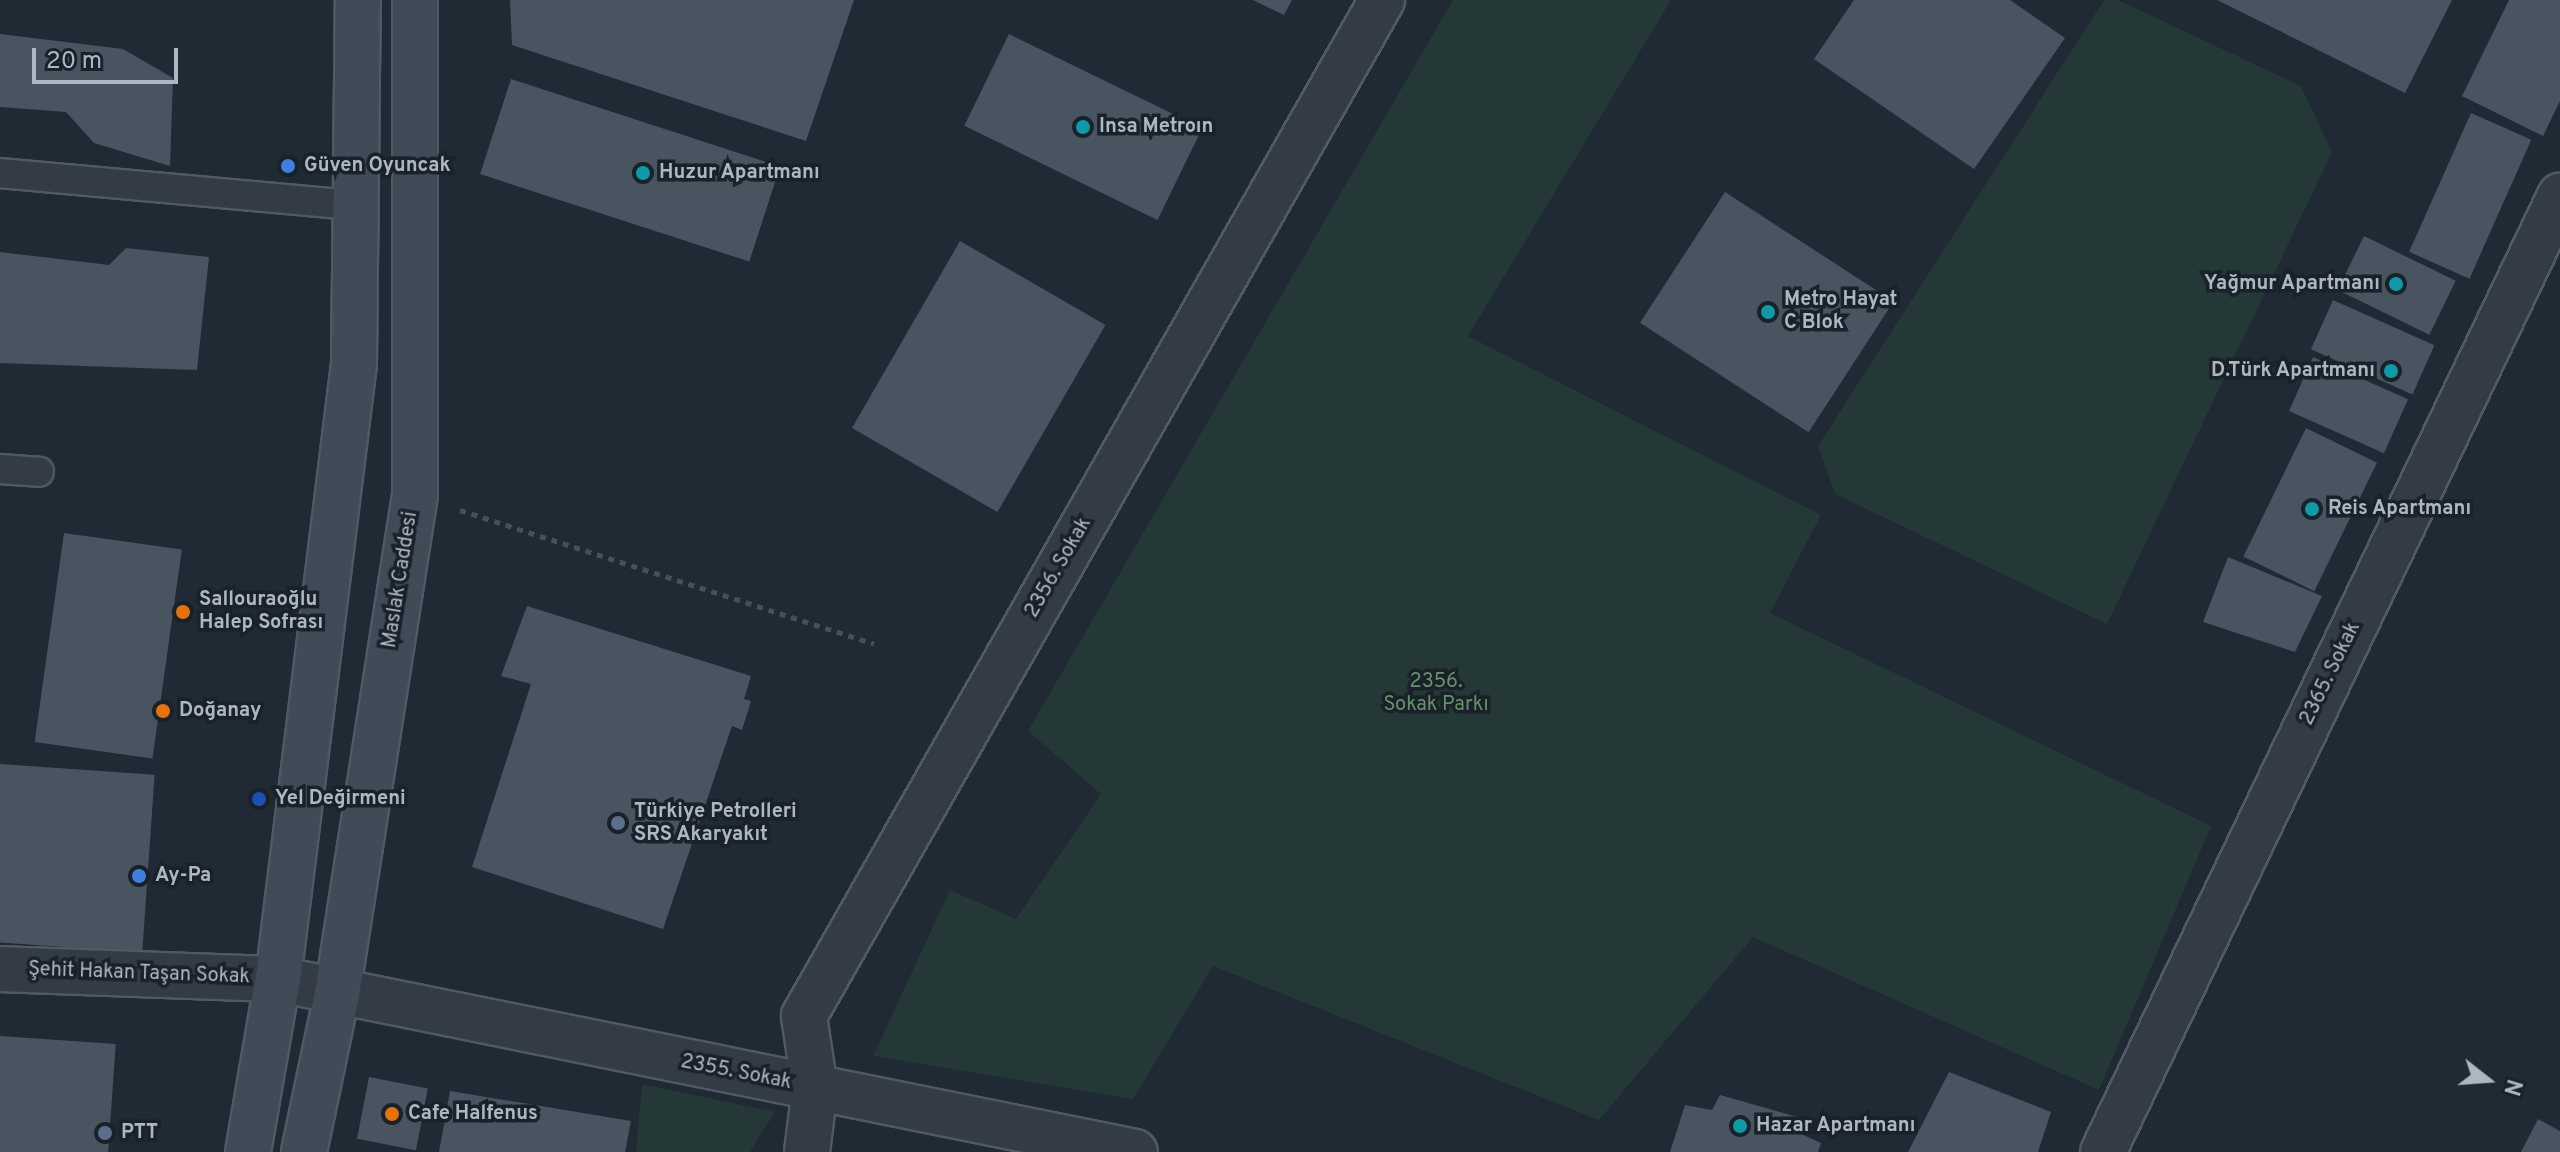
<!DOCTYPE html>
<html>
<head>
<meta charset="utf-8">
<style>
	body { margin:0 }
	#map { position:relative; width:2560px; height:1152px; overflow:hidden; background:#202a34; font-family:Overpass,sans-serif }
	div>[style] { position:absolute }
	[style*='--x'] { left:calc(var(--x)*1px); top:calc(var(--y)*1px); width:calc(var(--w)*1px); rotate:calc(var(--a)*1deg) }
	.green>* { inset:0; background:#243837 }
	.building>* { inset:0; background:#485460; transform-origin:0 0 }
	.path>* { height:5px; margin-top:-2.5px; transform-origin:0; background:repeating-linear-gradient(90deg,#415455 0 6px,transparent 0 12px) }
	.roads { filter:drop-shadow(2px 0 #505a63) drop-shadow(-2px 0 #505a63) drop-shadow(0 2px #505a63) drop-shadow(0 -2px #505a63) }
	.lane>* { height:28px; margin:-14px; padding:0 14px; transform-origin:14px; border-radius:14px; background:#333c45 }
	.street>* { height:44px; margin:-22px; padding:0 22px; transform-origin:22px; border-radius:22px; background:#333c45 }
	.secondary>* { height:44px; margin:-22px; padding:0 22px; transform-origin:22px; border-radius:22px; background:#414b58 }
	.dots>* { width:22px; height:22px; translate:-50% -50%; box-sizing:border-box; border:4px solid #192129; border-radius:50% }
	span { translate:-50% -50%; white-space:nowrap; text-align:center; line-height:1.15; -webkit-text-stroke:7px #192129; paint-order:stroke }
	.poi-label { font-size:20px; color:#adb7c2; font-weight:700 }
	.left { translate:0 -50%; text-align:left }
	.right { translate:-100% -50%; text-align:right }
	.street-label { font-size:20px; color:#adb7c2 }
	.park-label { font-size:20px; color:#66916c }
	.north { position:absolute; left:2448px; top:1040px; width:80px; height:80px; -webkit-text-stroke:6px #192129; paint-order:stroke; rotate:107deg; font-size:22px; font-weight:700; line-height:32px; text-align:center; color:#adb7c2 }
	.north::after { content:''; display:block; margin:auto; width:28px; height:36px; background:#adb7c2; clip-path:polygon(50% 0,100% 100%,50% 72%,0 100%) }
	.scale { position:absolute; left:32px; top:48px; width:146px; height:36px; box-sizing:border-box; border:4px solid #adb7c2; border-top:0; padding-left:10px; font-size:24px; line-height:28px; white-space:nowrap; color:#adb7c2; -webkit-text-stroke:6px #192129; paint-order:stroke }
</style>
</head>
<body>
<div id="map">
	<div class="green">
		<div style="clip-path:polygon(1453px 0,1671px 0,1468px 336px,1821px 515px,1770px 613px,2211px 826px,2099px 1090px,1753px 937px,1599px 1120px,1213px 966px,1133px 1099px,873px 1056px,950px 890px,1016px 919px,1101px 794px,1028px 731px)"></div>
		<div style="clip-path:polygon(2104px 0,2118px 0,2301px 86px,2332px 152px,2107px 624px,1835px 494px,1818px 446px)"></div>
		<div style="clip-path:polygon(642px 1084px,775px 1112px,750px 1152px,636px 1152px)"></div>
	</div>
	<div class="building">
		<div style="clip-path:polygon(510px 0,854px 0,806px 141px,512px 45px)"></div>
		<div style="clip-path:polygon(1253px 0,1292px 0,1284px 15px)"></div>
		<div style="clip-path:polygon(1854px 0,2010px 0,2065px 38px,1974px 169px,1814px 59px)"></div>
		<div style="clip-path:polygon(2217px 0,2452px 0,2405px 93px)"></div>
		<div style="clip-path:polygon(2509px 0,2560px 0,2560px 101px,2543px 136px,2462px 96px)"></div>
		<div style="clip-path:polygon(0 34px,123px 49px,173px 78px,170px 166px,94px 143px,66px 112px,0 107px)"></div>
		<div style="left:1009px;top:34px;width:215px;height:102px;rotate:26deg"></div>
		<div style="left:511px;top:79px;width:283px;height:100px;rotate:18deg"></div>
		<div style="left:2471px;top:113px;width:66px;height:152px;rotate:24deg"></div>
		<div style="left:1725px;top:192px;width:201px;height:156px;rotate:33deg"></div>
		<div style="left:2364px;top:236px;width:102px;height:60px;rotate:26deg"></div>
		<div style="left:960px;top:241px;width:168px;height:216px;rotate:30deg"></div>
		<div style="clip-path:polygon(126px 248px,209px 257px,197px 370px,0 363px,0 252px,109px 265px)"></div>
		<div style="left:2333px;top:300px;width:111px;height:54px;rotate:24deg"></div>
		<div style="left:2313px;top:357px;width:104px;height:59px;rotate:24deg"></div>
		<div style="left:2306px;top:428px;width:79px;height:143px;rotate:26deg"></div>
		<div style="left:64px;top:533px;width:119px;height:211px;rotate:8deg"></div>
		<div style="clip-path:polygon(2228px 557px,2322px 596px,2295px 652px,2203px 622px)"></div>
		<div style="clip-path:polygon(527px 606px,751px 676px,744px 699px,751px 701px,742px 730px,732px 726px,663px 929px,472px 867px,531px 684px,501px 676px)"></div>
		<div style="left:0;top:764px;width:155px;height:178px;rotate:4deg"></div>
		<div style="left:0;top:1036px;width:116px;height:116px;rotate:4deg"></div>
		<div style="clip-path:polygon(1949px 1072px,2051px 1112px,2038px 1152px,1908px 1152px)"></div>
		<div style="left:369px;top:1077px;width:60px;height:63px;rotate:11deg"></div>
		<div style="clip-path:polygon(450px 1091px,631px 1121px,625px 1152px,439px 1152px)"></div>
		<div style="clip-path:polygon(1720px 1095px,1801px 1118px,1801px 1134px,1821px 1143px,1818px 1152px,1670px 1152px,1685px 1105px,1712px 1110px)"></div>
		<div style="clip-path:polygon(2538px 1119px,2560px 1131px,2560px 1152px,2521px 1152px)"></div>
	</div>
	<div class="path">
		<div style="--x:460;--y:510;--w:435;--a:17.9"></div>
	</div>
	<div class="roads">
		<div class="lane">
			<div style="--x:0;--y:173;--w:356;--a:5.2"></div>
			<div style="--x:0;--y:469;--w:39;--a:4"></div>
		</div>
		<div class="street">
			<div style="--x:0;--y:969;--w:278;--a:2.1"></div>
			<div style="--x:278;--y:979;--w:874;--a:11.41"></div>
			<div style="--x:807;--y:1152;--w:64;--a:-82.8"></div>
			<div style="--x:815;--y:1089;--w:74;--a:-98.6"></div>
			<div style="--x:804;--y:1016;--w:1169;--a:-60.36"></div>
			<div style="--x:2103;--y:1152;--w:1060;--a:-64.45"></div>
		</div>
		<div class="secondary">
			<div style="--x:248;--y:1152;--w:176;--a:-80.2"></div>
			<div style="--x:278;--y:979;--w:620;--a:-82.96"></div>
			<div style="--x:354;--y:364;--w:364;--a:-89.4"></div>
			<div style="--x:304;--y:1152;--w:161;--a:-78.2"></div>
			<div style="--x:337;--y:994;--w:505;--a:-81.12"></div>
			<div style="--x:415;--y:495;--w:495;--a:-90"></div>
		</div>
	</div>
	<div class="dots">
		<div style="left:1083px;top:127px;background:#0f9aa8"></div>
		<div style="left:288px;top:166px;background:#3f7fe0"></div>
		<div style="left:643px;top:173px;background:#0f9aa8"></div>
		<div style="left:2396px;top:284px;background:#0f9aa8"></div>
		<div style="left:1768px;top:312px;background:#0f9aa8"></div>
		<div style="left:2391px;top:371px;background:#0f9aa8"></div>
		<div style="left:2312px;top:509px;background:#0f9aa8"></div>
		<div style="left:183px;top:612px;background:#e8710a"></div>
		<div style="left:163px;top:711px;background:#e8710a"></div>
		<div style="left:259px;top:799px;background:#1a4fb4"></div>
		<div style="left:618px;top:823px;background:#5c6f8a"></div>
		<div style="left:139px;top:876px;background:#3f7fe0"></div>
		<div style="left:392px;top:1114px;background:#e8710a"></div>
		<div style="left:1740px;top:1126px;background:#0f9aa8"></div>
		<div style="left:105px;top:1133px;background:#5c6f8a"></div>
	</div>
	<div class="poi-label">
		<span class="left" style="left:1099px;top:127px">Insa Metroın</span>
		<span class="left" style="left:304px;top:166px">Güven Oyuncak</span>
		<span class="left" style="left:659px;top:173px">Huzur Apartmanı</span>
		<span class="right" style="left:2380px;top:284px">Yağmur Apartmanı</span>
		<span class="left" style="left:1784px;top:312px">Metro Hayat<br>C Blok</span>
		<span class="right" style="left:2375px;top:371px">D.Türk Apartmanı</span>
		<span class="left" style="left:2328px;top:509px">Reis Apartmanı</span>
		<span class="left" style="left:199px;top:612px">Sallouraoğlu<br>Halep Sofrası</span>
		<span class="left" style="left:179px;top:711px">Doğanay</span>
		<span class="left" style="left:275px;top:799px">Yel Değirmeni</span>
		<span class="left" style="left:634px;top:824px">Türkiye Petrolleri<br>SRS Akaryakıt</span>
		<span class="left" style="left:155px;top:876px">Ay-Pa</span>
		<span class="left" style="left:408px;top:1114px">Cafe Halfenus</span>
		<span class="left" style="left:1756px;top:1126px">Hazar Apartmanı</span>
		<span class="left" style="left:121px;top:1133px">PTT</span>
	</div>
	<div class="street-label">
		<span style="left:1059px;top:568px;rotate:-60deg">2356. Sokak</span>
		<span style="left:401px;top:580px;rotate:-81deg">Maslak Caddesi</span>
		<span style="left:2331px;top:674px;rotate:-64deg">2365. Sokak</span>
		<span style="left:139px;top:974px;rotate:2deg">Şehit Hakan Taşan Sokak</span>
		<span style="left:736px;top:1073px;rotate:11deg">2355. Sokak</span>
	</div>
	<div class="park-label">
		<span style="left:1436px;top:694px">2356.<br>Sokak Parkı</span>
	</div>
	<div class="north">N</div>
	<div class="scale">20 m</div>
</div>
</body>
</html>
